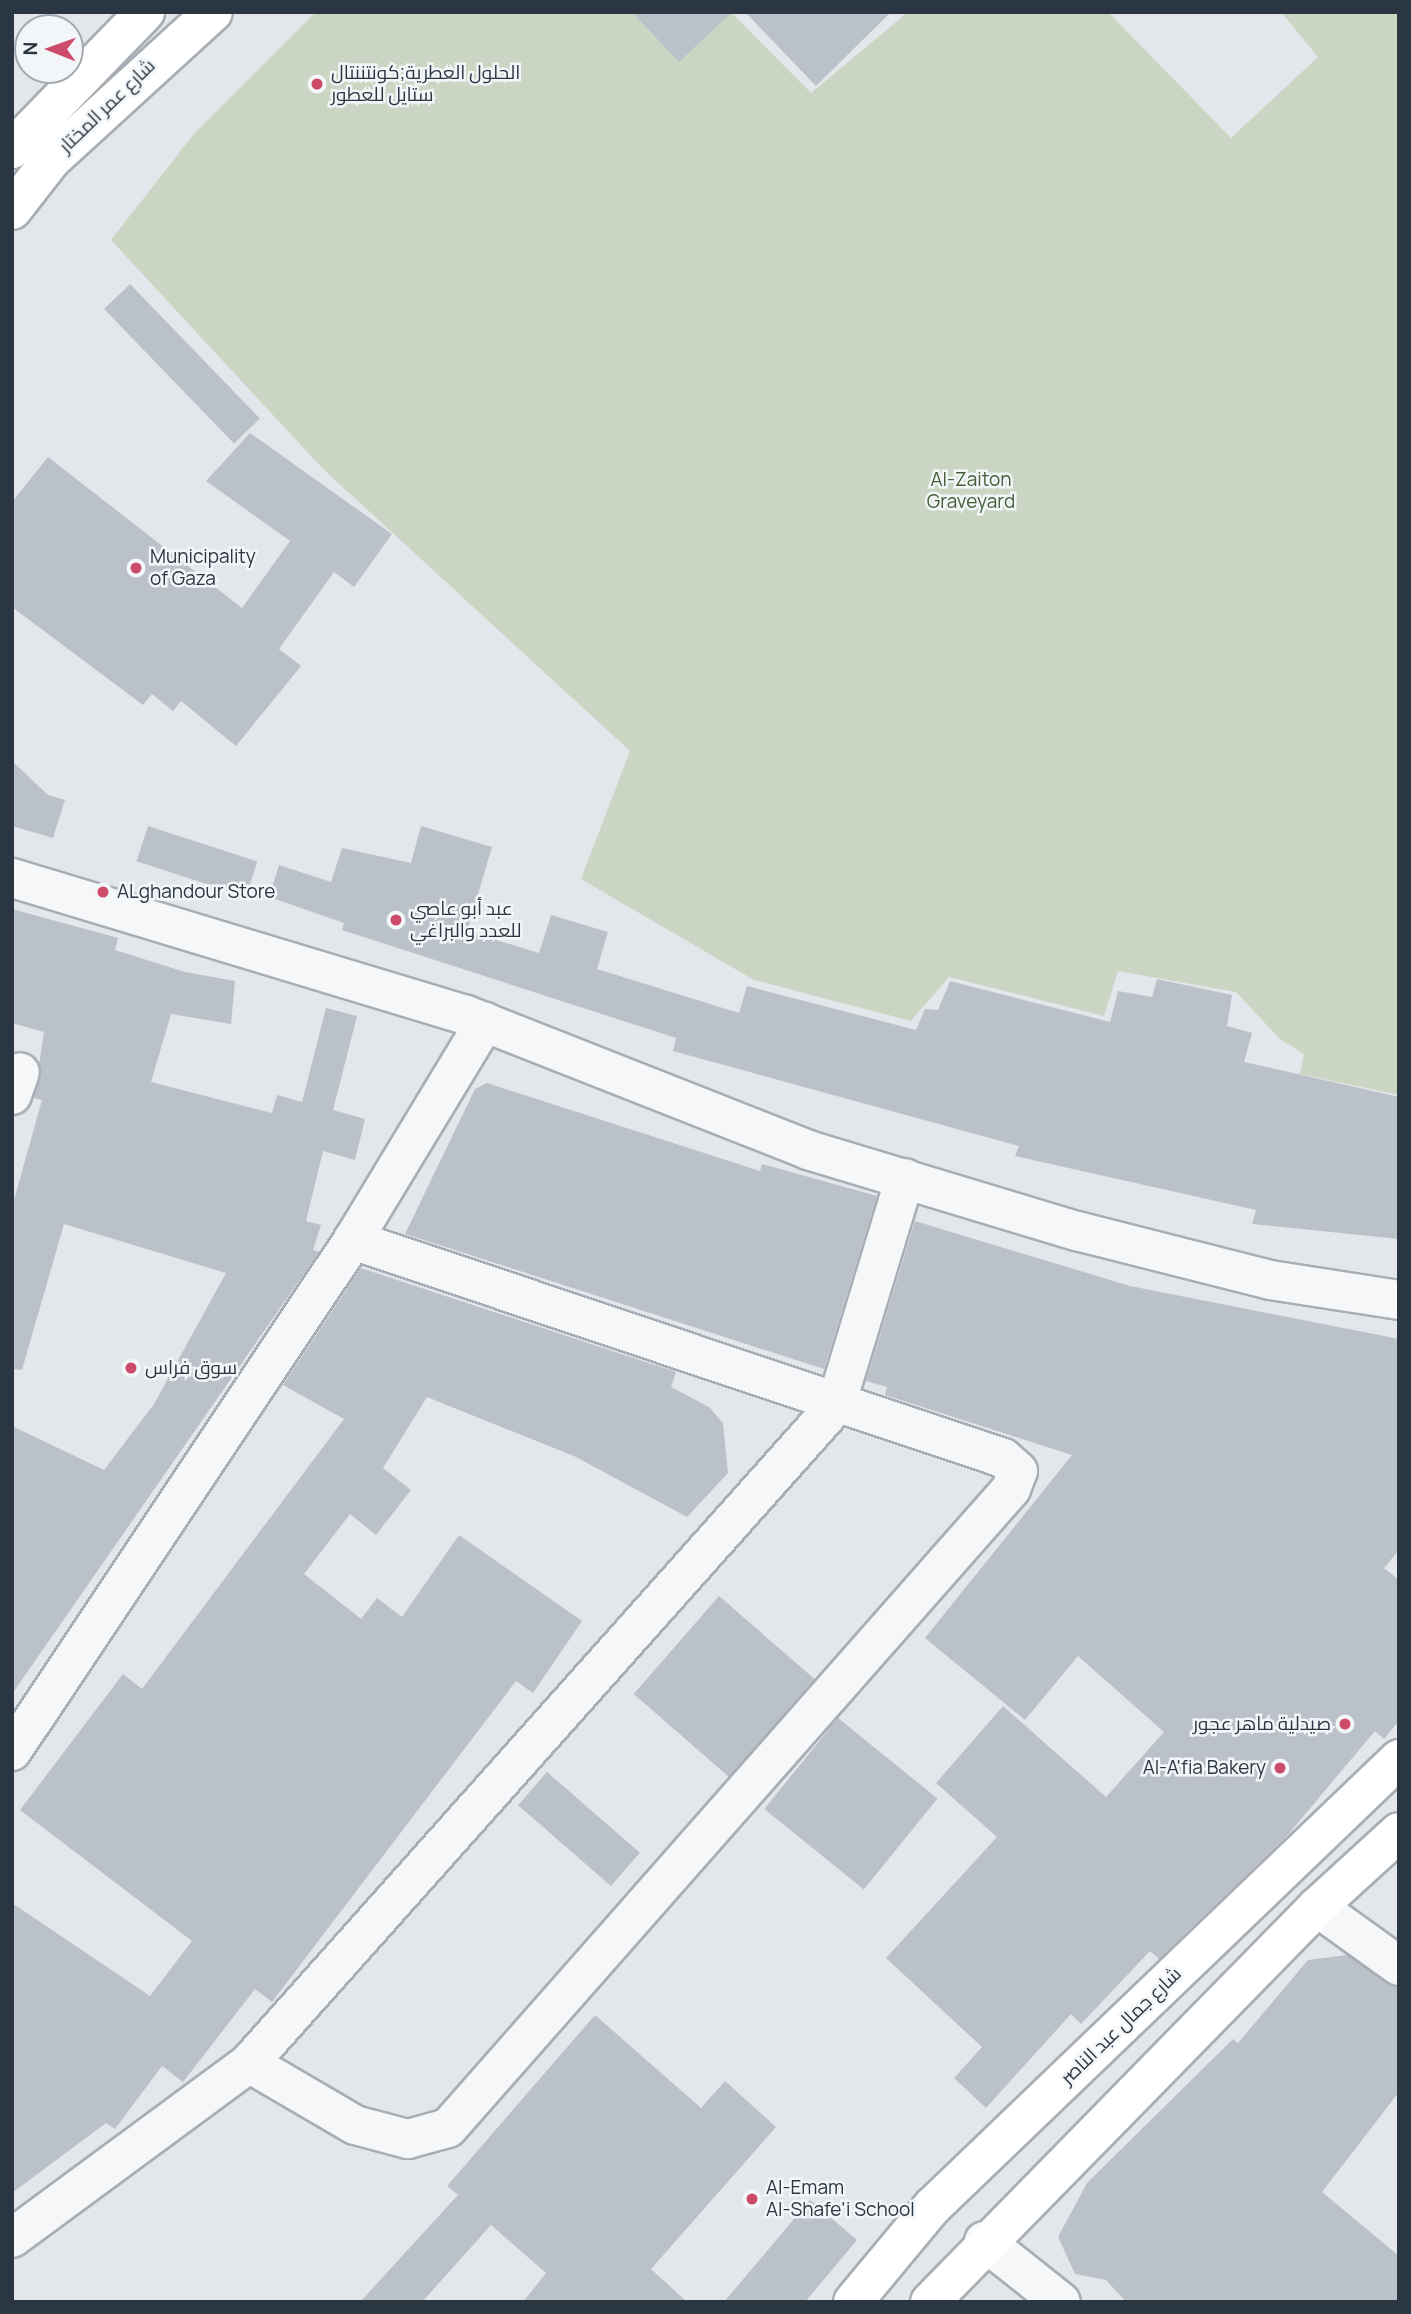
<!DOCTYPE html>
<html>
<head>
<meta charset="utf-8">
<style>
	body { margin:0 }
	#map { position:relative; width:1411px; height:2314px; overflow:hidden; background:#e3e7eb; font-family:Manrope,Cairo,sans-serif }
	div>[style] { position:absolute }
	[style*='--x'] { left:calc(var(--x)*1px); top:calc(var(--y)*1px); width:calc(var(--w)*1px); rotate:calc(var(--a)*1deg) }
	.green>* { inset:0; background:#cad5c4 }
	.building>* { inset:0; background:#bac1c8; transform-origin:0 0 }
	.roads { filter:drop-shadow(2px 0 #a8aeb5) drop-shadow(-2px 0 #a8aeb5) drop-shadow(0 2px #a8aeb5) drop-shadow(0 -2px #a8aeb5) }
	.minor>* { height:38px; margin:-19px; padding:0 19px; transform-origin:19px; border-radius:19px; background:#f6f7f9 }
	.secondary>* { height:38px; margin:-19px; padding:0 19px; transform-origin:19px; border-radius:19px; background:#fff }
	.dots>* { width:19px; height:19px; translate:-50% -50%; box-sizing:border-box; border:4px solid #f3f6f8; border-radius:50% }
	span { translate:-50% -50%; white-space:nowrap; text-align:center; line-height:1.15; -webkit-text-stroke:5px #f3f6f8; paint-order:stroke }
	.poi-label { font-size:19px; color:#2b3643 }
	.left { translate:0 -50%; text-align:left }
	.right { translate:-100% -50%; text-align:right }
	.street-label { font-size:19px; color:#2b3643 }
	.park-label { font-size:19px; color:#435f38 }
	.frame { position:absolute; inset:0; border:14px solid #2b3643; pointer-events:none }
	.north { position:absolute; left:14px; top:14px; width:70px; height:70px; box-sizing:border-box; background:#f3f6f8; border:2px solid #a3a9b0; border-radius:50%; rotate:271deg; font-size:19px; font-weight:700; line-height:28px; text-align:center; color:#2b3643 }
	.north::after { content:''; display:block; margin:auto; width:24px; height:32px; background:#cd4b69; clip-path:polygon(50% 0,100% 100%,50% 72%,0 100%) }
</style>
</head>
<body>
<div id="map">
	<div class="green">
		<div style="clip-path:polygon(316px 12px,731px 12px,811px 93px,908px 12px,1108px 12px,1231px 138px,1318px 57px,1281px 12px,1399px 12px,1399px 1095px,1300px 1074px,1304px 1054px,1280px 1039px,1236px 992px,1118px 971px,1104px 1016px,949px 977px,911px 1021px,754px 980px,581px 879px,630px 751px,323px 469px,111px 240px,193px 135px)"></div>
	</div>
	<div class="building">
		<div style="clip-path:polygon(632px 12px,732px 12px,679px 62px)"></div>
		<div style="clip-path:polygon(745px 12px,891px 12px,816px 86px)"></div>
		<div style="left:130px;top:284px;width:187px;height:36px;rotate:46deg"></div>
		<div style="clip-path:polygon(250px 433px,392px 534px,354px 587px,334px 572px,279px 649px,301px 666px,236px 746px,181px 701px,173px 711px,152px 694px,143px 705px,12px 607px,12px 502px,48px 457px,242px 608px,290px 541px,206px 481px)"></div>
		<div style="clip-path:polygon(12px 761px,48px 795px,65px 800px,53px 838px,12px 826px)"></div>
		<div style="left:148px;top:826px;width:115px;height:37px;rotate:18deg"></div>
		<div style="clip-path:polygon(421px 826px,492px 847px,467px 931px,539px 953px,551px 915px,608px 932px,597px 969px,739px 1013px,747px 986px,916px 1030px,925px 1009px,938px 1010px,950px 981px,1110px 1022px,1118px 991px,1152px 997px,1157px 979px,1232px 995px,1227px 1026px,1252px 1033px,1244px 1062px,1399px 1097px,1399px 1239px,1252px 1224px,1256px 1210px,1015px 1156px,1019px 1146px,673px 1051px,676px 1038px,342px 930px,344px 923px,269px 897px,279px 865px,331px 882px,342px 848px,411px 863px)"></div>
		<div style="clip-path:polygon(12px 909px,118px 938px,115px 950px,185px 972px,235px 981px,231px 1024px,171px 1014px,151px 1082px,272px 1113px,277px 1095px,302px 1102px,326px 1008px,357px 1016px,333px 1110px,365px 1119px,355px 1160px,323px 1151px,306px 1221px,321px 1225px,313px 1250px,319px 1252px,12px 1694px,12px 1426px,104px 1470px,154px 1404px,226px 1273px,64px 1224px,22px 1370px,12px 1369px,12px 1207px,42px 1100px,34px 1098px,44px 1032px,12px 1023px)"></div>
		<div style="clip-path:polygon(487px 1083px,760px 1171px,762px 1164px,877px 1196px,824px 1369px,405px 1234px,475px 1089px)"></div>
		<div style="clip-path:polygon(915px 1221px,1130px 1286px,1399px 1339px,1399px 1550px,1384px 1568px,1399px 1580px,1399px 1721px,1384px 1739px,1375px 1731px,1286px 1837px,1159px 1959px,1150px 1951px,1081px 2024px,1071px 2014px,986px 2108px,954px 2078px,982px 2047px,886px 1958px,997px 1837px,936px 1783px,1003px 1706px,1106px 1797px,1164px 1732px,1078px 1656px,1025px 1720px,925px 1638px,1072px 1455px,885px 1395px,887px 1387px,866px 1381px)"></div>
		<div style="clip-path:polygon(361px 1268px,676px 1372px,671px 1387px,709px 1407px,723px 1423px,728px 1473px,687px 1517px,576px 1457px,427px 1397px,383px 1468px,411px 1490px,376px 1535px,350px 1514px,304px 1574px,361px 1619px,377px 1598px,402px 1617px,459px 1535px,582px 1621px,533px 1693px,516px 1681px,272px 2002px,255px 1989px,183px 2082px,162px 2066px,115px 2129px,106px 2123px,12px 2193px,12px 1903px,150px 1996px,192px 1941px,20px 1810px,123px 1674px,142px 1689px,344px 1419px,283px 1385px)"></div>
		<div style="left:719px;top:1596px;width:127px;height:130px;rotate:41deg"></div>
		<div style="left:838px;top:1718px;width:128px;height:117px;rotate:39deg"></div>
		<div style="left:547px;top:1772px;width:123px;height:44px;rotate:41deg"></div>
		<div style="clip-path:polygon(1347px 1955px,1399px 1988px,1399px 2092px,1322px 2192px,1399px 2256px,1399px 2302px,1126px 2302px,1106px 2280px,1075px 2274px,1058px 2237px,1087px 2183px,1233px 2039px,1238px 2043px,1308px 1960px)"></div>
		<div style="clip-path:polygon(595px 2015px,701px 2108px,725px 2081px,776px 2127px,651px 2269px,687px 2302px,523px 2302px,546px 2273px,491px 2225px,422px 2302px,360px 2302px,458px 2195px,447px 2186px)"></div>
		<div style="clip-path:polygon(810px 2200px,857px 2240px,805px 2302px,724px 2302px)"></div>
	</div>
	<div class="roads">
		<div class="minor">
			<div style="--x:12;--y:878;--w:474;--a:16.8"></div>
			<div style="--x:466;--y:1015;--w:368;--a:21.5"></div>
			<div style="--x:808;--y:1150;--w:281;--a:16.8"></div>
			<div style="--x:1077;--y:1231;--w:199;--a:14.2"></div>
			<div style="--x:1270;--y:1280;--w:131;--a:8.8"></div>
			<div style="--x:12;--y:1095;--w:24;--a:-71"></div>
			<div style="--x:12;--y:1751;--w:614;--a:-56.28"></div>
			<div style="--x:353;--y:1240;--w:255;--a:-58.8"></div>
			<div style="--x:1317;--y:1907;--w:101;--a:35.7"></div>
			<div style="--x:249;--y:2063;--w:123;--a:30.3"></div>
			<div style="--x:355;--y:2125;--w:55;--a:14.8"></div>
			<div style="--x:408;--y:2139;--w:41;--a:-15.4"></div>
			<div style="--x:448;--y:2128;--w:852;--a:-48.62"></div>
			<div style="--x:1011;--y:1489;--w:19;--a:-69"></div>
			<div style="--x:1018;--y:1471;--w:20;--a:-139"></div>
			<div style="--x:1003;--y:1458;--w:686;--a:-161.46"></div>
			<div style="--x:12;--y:2238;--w:295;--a:-36.4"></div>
			<div style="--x:249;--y:2063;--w:882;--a:-48.26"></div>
			<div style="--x:836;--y:1405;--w:237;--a:-73.1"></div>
			<div style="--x:984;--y:2241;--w:98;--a:38.4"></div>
		</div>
		<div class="secondary">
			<div style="--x:12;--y:149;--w:191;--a:-45.8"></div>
			<div style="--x:12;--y:210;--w:63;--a:-52"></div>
			<div style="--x:51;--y:160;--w:219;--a:-42.4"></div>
			<div style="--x:853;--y:2302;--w:124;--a:-50.3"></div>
			<div style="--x:932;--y:2207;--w:647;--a:-43.81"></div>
			<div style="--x:930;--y:2302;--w:553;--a:-45.59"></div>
			<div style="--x:1317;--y:1907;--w:111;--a:-42.4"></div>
		</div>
	</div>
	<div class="dots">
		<div style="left:317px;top:84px;background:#cd4b69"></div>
		<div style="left:136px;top:568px;background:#cd4b69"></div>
		<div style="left:103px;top:892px;background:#cd4b69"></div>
		<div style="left:396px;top:920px;background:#cd4b69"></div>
		<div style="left:131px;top:1368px;background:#cd4b69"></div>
		<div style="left:1345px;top:1724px;background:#cd4b69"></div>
		<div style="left:1280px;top:1768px;background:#cd4b69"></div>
		<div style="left:752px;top:2199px;background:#cd4b69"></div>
	</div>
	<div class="poi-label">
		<span class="left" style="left:331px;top:84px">الحلول العطرية;كونتننتال<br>ستايل للعطور</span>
		<span class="left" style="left:150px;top:568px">Municipality<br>of Gaza</span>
		<span class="left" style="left:117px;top:892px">ALghandour Store</span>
		<span class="left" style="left:410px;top:920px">عبد أبو عاصي<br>للعدد والبراغي</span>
		<span class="left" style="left:145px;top:1368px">سوق فراس</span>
		<span class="right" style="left:1331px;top:1724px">صيدلية ماهر عجور</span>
		<span class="right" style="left:1266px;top:1768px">Al-A'fia Bakery</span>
		<span class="left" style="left:766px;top:2199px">Al-Emam<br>Al-Shafe'i School</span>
	</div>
	<div class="street-label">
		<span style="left:107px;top:106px;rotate:-44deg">شارع عمر المختار</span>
		<span style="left:1121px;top:2026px;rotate:-44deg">شارع جمال عبد الناصر</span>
	</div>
	<div class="park-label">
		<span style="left:971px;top:491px">Al-Zaiton<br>Graveyard</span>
	</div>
	<div class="frame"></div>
	<div class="north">N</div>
</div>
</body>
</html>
